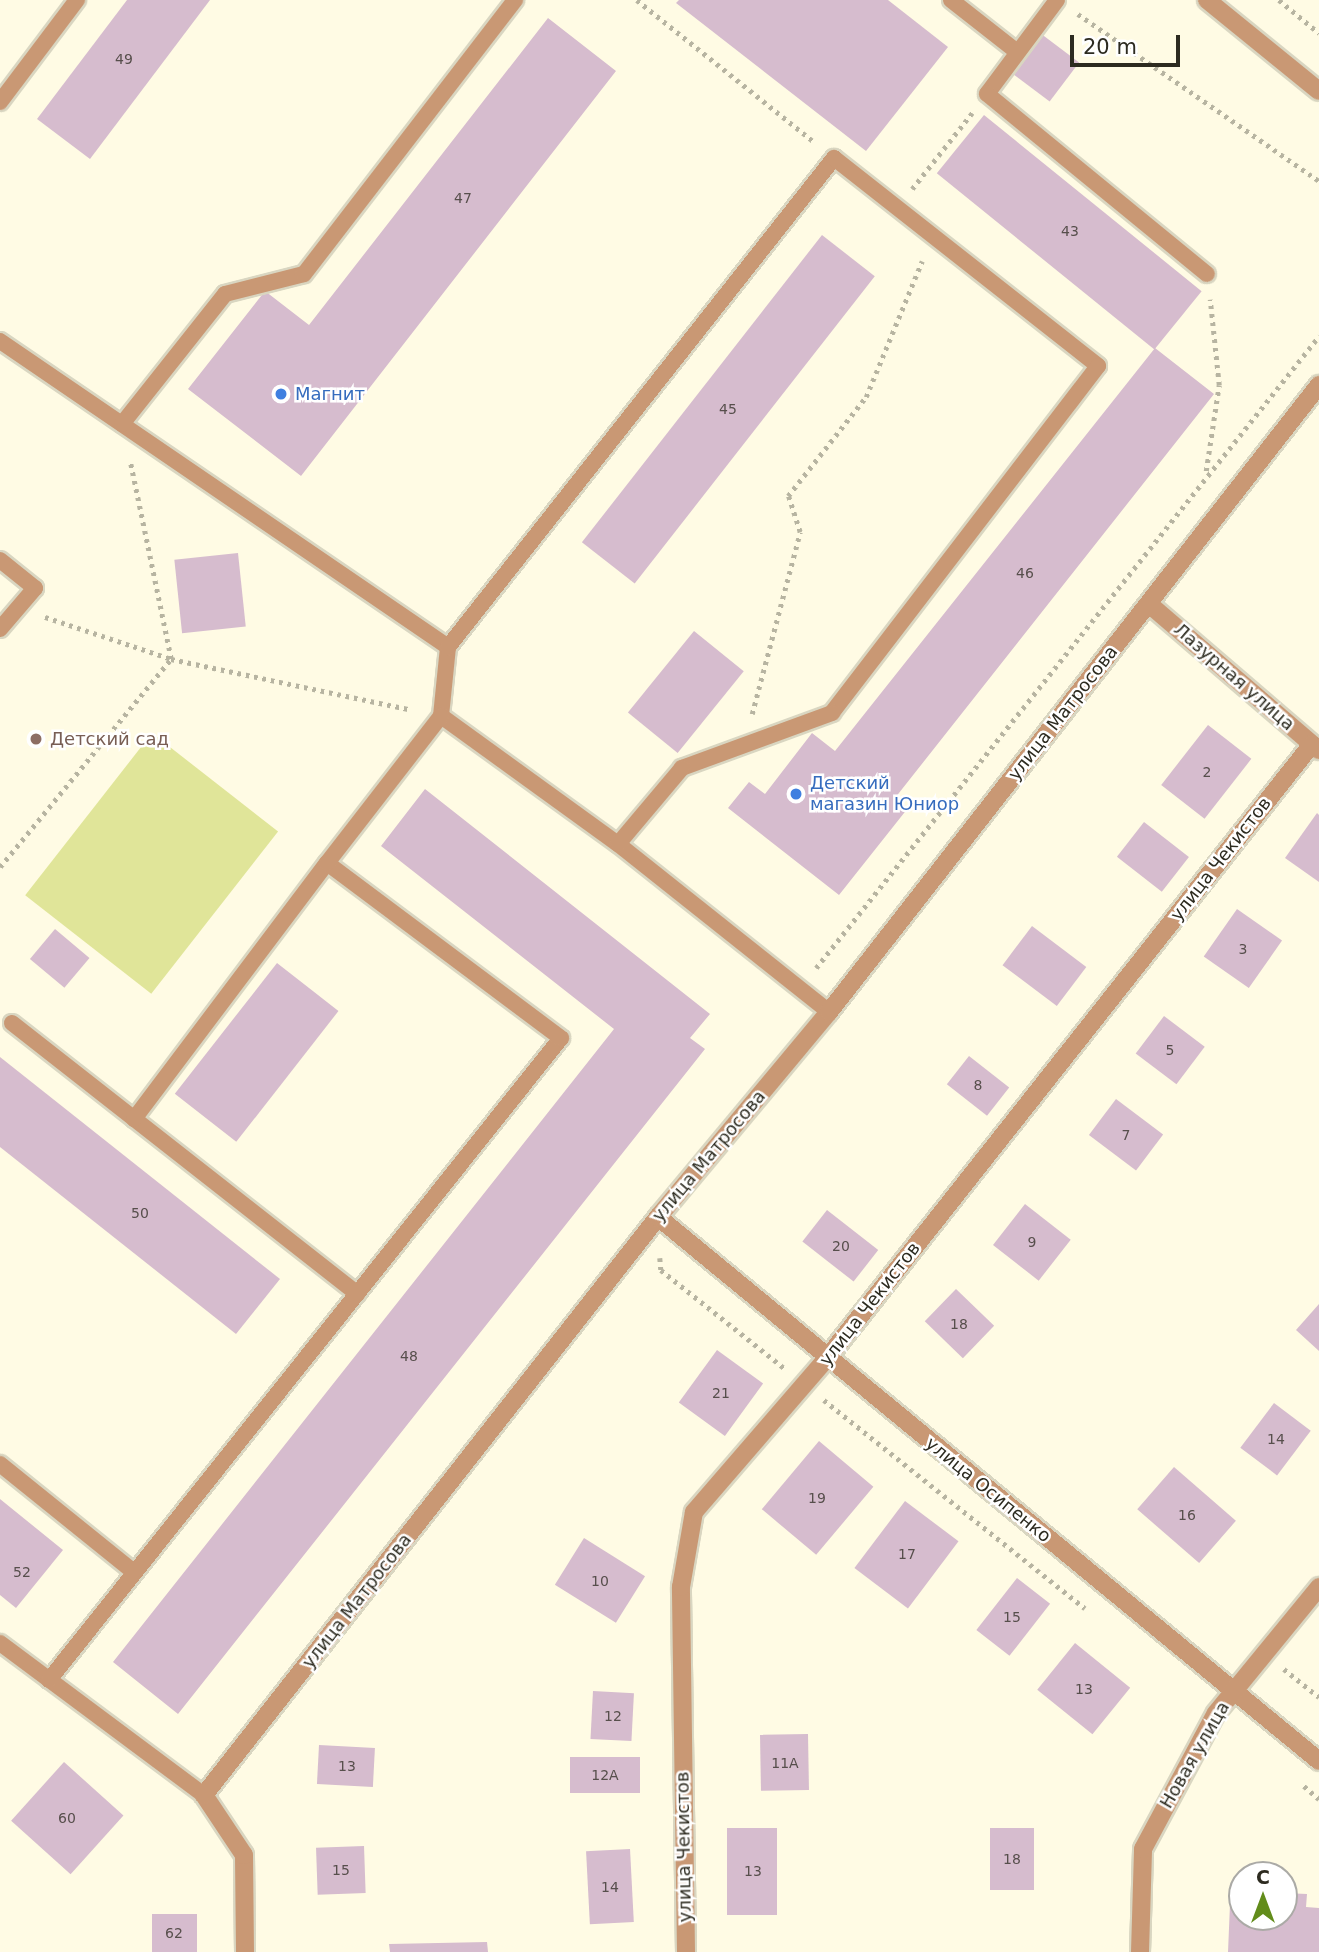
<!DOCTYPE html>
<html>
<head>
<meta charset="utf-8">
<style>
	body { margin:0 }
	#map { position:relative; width:1319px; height:1952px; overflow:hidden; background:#fffbe4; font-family:"DejaVu Sans",sans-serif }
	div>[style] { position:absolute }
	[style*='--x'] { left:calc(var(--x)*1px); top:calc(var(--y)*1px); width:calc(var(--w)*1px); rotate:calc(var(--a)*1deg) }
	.green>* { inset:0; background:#e0e599; transform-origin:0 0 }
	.building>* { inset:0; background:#d6bcce; transform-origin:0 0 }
	.path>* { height:4.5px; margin-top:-2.25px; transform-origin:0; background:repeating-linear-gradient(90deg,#b7b4a1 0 3.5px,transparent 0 8.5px) }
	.roads { filter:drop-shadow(2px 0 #d9d6c1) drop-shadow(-2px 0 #d9d6c1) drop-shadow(0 2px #d9d6c1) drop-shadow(0 -2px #d9d6c1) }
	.service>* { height:16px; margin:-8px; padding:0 8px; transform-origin:8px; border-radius:8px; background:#c99874 }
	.minor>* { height:18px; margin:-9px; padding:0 9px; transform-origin:9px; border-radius:9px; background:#c99874 }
	.tertiary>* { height:18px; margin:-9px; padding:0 9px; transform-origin:9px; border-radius:9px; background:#c99874 }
	.dots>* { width:19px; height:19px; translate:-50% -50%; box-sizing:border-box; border:4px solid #fff; border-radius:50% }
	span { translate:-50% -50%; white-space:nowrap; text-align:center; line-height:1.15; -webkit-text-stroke:5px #fff; paint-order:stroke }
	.number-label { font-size:14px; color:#574f4c }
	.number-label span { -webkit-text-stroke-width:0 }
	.shop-label { font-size:18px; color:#366cbe }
	.left { translate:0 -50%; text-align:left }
	.street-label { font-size:18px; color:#2d2b20 }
	.education-label { font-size:18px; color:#785e54 }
	.north { position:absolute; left:1228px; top:1861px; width:70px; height:70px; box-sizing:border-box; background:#fff; border:2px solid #abaaa6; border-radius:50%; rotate:0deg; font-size:19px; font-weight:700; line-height:28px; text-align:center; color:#2d2b20 }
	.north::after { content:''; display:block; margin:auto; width:24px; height:32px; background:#628c1b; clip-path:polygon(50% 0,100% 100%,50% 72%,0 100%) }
	.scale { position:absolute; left:1070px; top:35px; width:110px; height:32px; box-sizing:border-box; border:4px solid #2d2b20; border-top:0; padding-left:9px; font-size:21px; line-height:24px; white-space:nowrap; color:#2d2b20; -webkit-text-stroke:5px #fff; paint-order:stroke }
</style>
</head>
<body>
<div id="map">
	<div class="green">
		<div style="left:152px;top:733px;width:160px;height:206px;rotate:38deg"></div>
	</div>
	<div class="building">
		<div style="clip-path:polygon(127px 0,210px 0,90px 159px,37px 119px)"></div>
		<div style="clip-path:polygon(679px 0,888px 0,948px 47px,866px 151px,676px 3px)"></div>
		<div style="clip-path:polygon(548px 18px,616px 71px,301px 476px,188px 389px,265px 291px,309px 325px)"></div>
		<div style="left:1040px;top:33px;width:49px;height:49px;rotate:37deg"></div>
		<div style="left:984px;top:115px;width:280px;height:75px;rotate:39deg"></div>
		<div style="left:822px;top:235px;width:67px;height:390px;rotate:38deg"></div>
		<div style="clip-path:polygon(1155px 348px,1214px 394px,895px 798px,908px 808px,839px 895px,728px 808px,749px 782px,765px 794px,812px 733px,835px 751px)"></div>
		<div style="left:238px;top:553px;width:74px;height:64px;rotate:84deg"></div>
		<div style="left:694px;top:631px;width:64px;height:105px;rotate:39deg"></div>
		<div style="left:1208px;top:725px;width:55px;height:76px;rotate:38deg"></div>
		<div style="clip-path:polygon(425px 789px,710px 1014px,690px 1038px,705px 1049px,178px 1714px,113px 1662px,614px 1029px,381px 846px)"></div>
		<div style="clip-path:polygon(1317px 813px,1319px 815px,1319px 882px,1285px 858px)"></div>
		<div style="left:1144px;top:822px;width:57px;height:44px;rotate:38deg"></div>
		<div style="left:1237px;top:909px;width:55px;height:58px;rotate:35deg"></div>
		<div style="left:1032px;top:926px;width:68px;height:49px;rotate:37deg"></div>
		<div style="left:55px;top:929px;width:45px;height:39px;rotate:40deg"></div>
		<div style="left:277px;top:963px;width:78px;height:166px;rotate:38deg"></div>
		<div style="left:1164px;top:1016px;width:51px;height:47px;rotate:37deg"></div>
		<div style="left:969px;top:1056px;width:51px;height:36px;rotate:38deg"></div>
		<div style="clip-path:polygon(0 1057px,280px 1279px,236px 1334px,0 1147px)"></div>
		<div style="left:1116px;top:1099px;width:59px;height:45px;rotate:37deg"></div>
		<div style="left:1025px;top:1204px;width:58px;height:52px;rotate:38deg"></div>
		<div style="left:827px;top:1210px;width:65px;height:40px;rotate:38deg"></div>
		<div style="left:956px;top:1289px;width:53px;height:45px;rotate:44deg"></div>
		<div style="clip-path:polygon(1319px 1304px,1319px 1351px,1296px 1330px)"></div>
		<div style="left:717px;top:1350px;width:57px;height:65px;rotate:36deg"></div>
		<div style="left:1274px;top:1403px;width:46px;height:56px;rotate:37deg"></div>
		<div style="left:819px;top:1441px;width:71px;height:89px;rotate:40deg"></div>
		<div style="left:1174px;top:1467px;width:82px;height:56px;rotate:41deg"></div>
		<div style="clip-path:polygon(0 1499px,63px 1550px,16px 1608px,0 1595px)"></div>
		<div style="left:905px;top:1501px;width:67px;height:84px;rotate:37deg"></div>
		<div style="left:584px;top:1538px;width:72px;height:55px;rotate:32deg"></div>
		<div style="left:1017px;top:1578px;width:42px;height:66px;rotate:38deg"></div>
		<div style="left:1075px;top:1643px;width:71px;height:60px;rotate:39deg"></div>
		<div style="left:593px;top:1691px;width:41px;height:48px;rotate:3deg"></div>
		<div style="left:808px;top:1734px;width:56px;height:48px;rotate:89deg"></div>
		<div style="left:319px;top:1745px;width:56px;height:39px;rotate:3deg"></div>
		<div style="left:570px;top:1757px;width:70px;height:36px"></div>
		<div style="left:64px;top:1762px;width:80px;height:79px;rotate:42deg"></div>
		<div style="left:727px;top:1828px;width:50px;height:87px"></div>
		<div style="left:990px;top:1828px;width:44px;height:62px"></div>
		<div style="left:364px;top:1846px;width:47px;height:48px;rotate:88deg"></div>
		<div style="left:630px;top:1849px;width:73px;height:44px;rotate:87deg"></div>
		<div style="clip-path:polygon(1284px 1893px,1307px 1894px,1306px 1907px,1319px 1908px,1319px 1952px,1228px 1952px,1230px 1904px,1242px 1905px,1242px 1917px,1284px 1917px)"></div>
		<div style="left:152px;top:1914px;width:45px;height:38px"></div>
		<div style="clip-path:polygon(487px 1942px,488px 1952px,390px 1952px,389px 1944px)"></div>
	</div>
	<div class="path">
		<div style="--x:637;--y:0;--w:227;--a:38.7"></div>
		<div style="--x:1279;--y:0;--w:52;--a:39.5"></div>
		<div style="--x:1078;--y:14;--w:293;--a:34.7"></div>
		<div style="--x:912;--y:189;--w:97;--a:-51.7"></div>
		<div style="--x:1206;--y:471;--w:87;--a:-81.4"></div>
		<div style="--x:1219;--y:385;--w:86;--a:-96"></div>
		<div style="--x:45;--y:617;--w:133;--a:18.4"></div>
		<div style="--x:171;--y:659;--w:246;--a:11.9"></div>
		<div style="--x:752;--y:714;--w:188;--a:-75.2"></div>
		<div style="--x:800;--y:532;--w:38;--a:-108"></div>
		<div style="--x:788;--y:496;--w:126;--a:-51.8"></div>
		<div style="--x:866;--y:397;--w:147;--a:-67.6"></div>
		<div style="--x:0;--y:867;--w:269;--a:-50.6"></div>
		<div style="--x:171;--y:659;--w:202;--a:-101.7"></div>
		<div style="--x:816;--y:968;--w:808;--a:-51.48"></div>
		<div style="--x:660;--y:1258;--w:12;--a:85"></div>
		<div style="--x:661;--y:1270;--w:157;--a:38.5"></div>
		<div style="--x:824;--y:1400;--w:334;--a:38.6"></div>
		<div style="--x:1284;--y:1669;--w:45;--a:38.7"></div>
		<div style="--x:1304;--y:1786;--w:20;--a:41"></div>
	</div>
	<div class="roads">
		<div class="service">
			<div style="--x:951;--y:0;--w:83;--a:38.1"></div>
			<div style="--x:1057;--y:0;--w:117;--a:126.7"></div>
			<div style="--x:987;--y:94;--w:284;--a:39.3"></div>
			<div style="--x:0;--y:102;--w:128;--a:-53"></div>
			<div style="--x:0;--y:341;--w:543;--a:34.33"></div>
			<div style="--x:448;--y:647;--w:69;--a:95.8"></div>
			<div style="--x:441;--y:716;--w:218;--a:35.9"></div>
			<div style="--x:618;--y:844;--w:270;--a:38.5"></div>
			<div style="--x:122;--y:424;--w:166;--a:-51.6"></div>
			<div style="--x:225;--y:294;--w:81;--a:-14.2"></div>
			<div style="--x:304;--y:274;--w:346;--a:-52.4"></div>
			<div style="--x:0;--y:560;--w:45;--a:38.7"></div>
			<div style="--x:35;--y:588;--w:54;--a:130.5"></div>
			<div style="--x:448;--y:647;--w:623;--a:-51.71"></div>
			<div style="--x:834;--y:158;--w:336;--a:38.2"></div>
			<div style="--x:1098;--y:366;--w:437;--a:127.5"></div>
			<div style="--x:832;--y:713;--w:160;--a:159.9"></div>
			<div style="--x:682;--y:768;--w:99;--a:130.1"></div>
			<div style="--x:12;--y:1023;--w:439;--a:38.1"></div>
			<div style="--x:134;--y:1119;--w:321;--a:-53"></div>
			<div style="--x:0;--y:1464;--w:172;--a:38.9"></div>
			<div style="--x:0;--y:1643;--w:254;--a:36.7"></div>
			<div style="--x:49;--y:1680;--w:821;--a:-51.43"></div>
			<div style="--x:561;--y:1038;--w:292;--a:-143.2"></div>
			<div style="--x:327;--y:863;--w:186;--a:-52.2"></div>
		</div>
		<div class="minor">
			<div style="--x:1149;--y:604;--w:224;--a:40.7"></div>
			<div style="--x:658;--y:1217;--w:856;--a:39.45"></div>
			<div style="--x:245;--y:1952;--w:97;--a:-90.6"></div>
			<div style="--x:244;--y:1855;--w:72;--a:-123.7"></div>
			<div style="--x:204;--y:1795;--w:735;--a:-51.85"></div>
			<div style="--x:658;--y:1217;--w:267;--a:-50.2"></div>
			<div style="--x:829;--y:1012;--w:796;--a:-51.99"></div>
			<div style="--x:686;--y:1952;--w:365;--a:-90.8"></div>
			<div style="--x:681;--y:1587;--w:76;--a:-80.2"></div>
			<div style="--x:694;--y:1512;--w:203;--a:-49.2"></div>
			<div style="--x:827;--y:1358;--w:782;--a:-51.69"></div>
			<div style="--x:1140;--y:1952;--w:103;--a:-88.3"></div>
			<div style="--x:1143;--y:1849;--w:154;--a:-61.8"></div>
			<div style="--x:1216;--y:1713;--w:163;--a:-50.7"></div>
		</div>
		<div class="tertiary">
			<div style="--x:1207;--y:0;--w:144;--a:39.1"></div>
		</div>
	</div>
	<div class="dots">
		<div style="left:281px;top:394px;background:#3f7fe0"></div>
		<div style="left:36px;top:739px;background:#8d6e63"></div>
		<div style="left:796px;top:794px;background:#3f7fe0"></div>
	</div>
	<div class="number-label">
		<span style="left:124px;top:59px">49</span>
		<span style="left:463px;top:198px">47</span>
		<span style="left:1070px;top:231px">43</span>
		<span style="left:728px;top:409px">45</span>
		<span style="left:1025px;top:573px">46</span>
		<span style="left:1207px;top:772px">2</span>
		<span style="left:1243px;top:949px">3</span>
		<span style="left:1170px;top:1050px">5</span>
		<span style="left:978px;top:1085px">8</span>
		<span style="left:1126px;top:1135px">7</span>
		<span style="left:140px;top:1213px">50</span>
		<span style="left:1032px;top:1242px">9</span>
		<span style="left:841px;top:1246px">20</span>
		<span style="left:959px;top:1324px">18</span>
		<span style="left:409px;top:1356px">48</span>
		<span style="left:721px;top:1393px">21</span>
		<span style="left:1276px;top:1439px">14</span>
		<span style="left:817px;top:1498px">19</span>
		<span style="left:1187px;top:1515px">16</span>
		<span style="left:907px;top:1554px">17</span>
		<span style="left:22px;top:1572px">52</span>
		<span style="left:600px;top:1581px">10</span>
		<span style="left:1012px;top:1617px">15</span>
		<span style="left:1084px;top:1689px">13</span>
		<span style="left:613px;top:1716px">12</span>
		<span style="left:785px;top:1763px">11А</span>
		<span style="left:347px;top:1766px">13</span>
		<span style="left:605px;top:1775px">12А</span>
		<span style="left:67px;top:1818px">60</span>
		<span style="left:1012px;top:1859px">18</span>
		<span style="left:341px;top:1870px">15</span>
		<span style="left:753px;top:1871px">13</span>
		<span style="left:610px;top:1887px">14</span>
		<span style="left:174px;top:1933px">62</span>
	</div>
	<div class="shop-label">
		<span class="left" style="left:295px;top:394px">Магнит</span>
		<span class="left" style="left:810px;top:794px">Детский<br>магазин Юниор</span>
	</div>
	<div class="street-label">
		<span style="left:1234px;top:677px;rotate:41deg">Лазурная улица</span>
		<span style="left:1063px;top:713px;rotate:-52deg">улица Матросова</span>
		<span style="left:1221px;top:859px;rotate:-52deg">улица Чекистов</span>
		<span style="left:709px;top:1156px;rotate:-50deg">улица Матросова</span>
		<span style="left:870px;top:1304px;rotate:-52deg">улица Чекистов</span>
		<span style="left:988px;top:1490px;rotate:39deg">улица Осипенко</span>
		<span style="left:357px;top:1601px;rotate:-52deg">улица Матросова</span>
		<span style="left:1195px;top:1755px;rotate:-60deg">Новая улица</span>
		<span style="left:684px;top:1847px;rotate:-91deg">улица Чекистов</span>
	</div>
	<div class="education-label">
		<span class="left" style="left:50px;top:739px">Детский сад</span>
	</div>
	<div class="north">С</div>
	<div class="scale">20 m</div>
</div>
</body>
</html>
